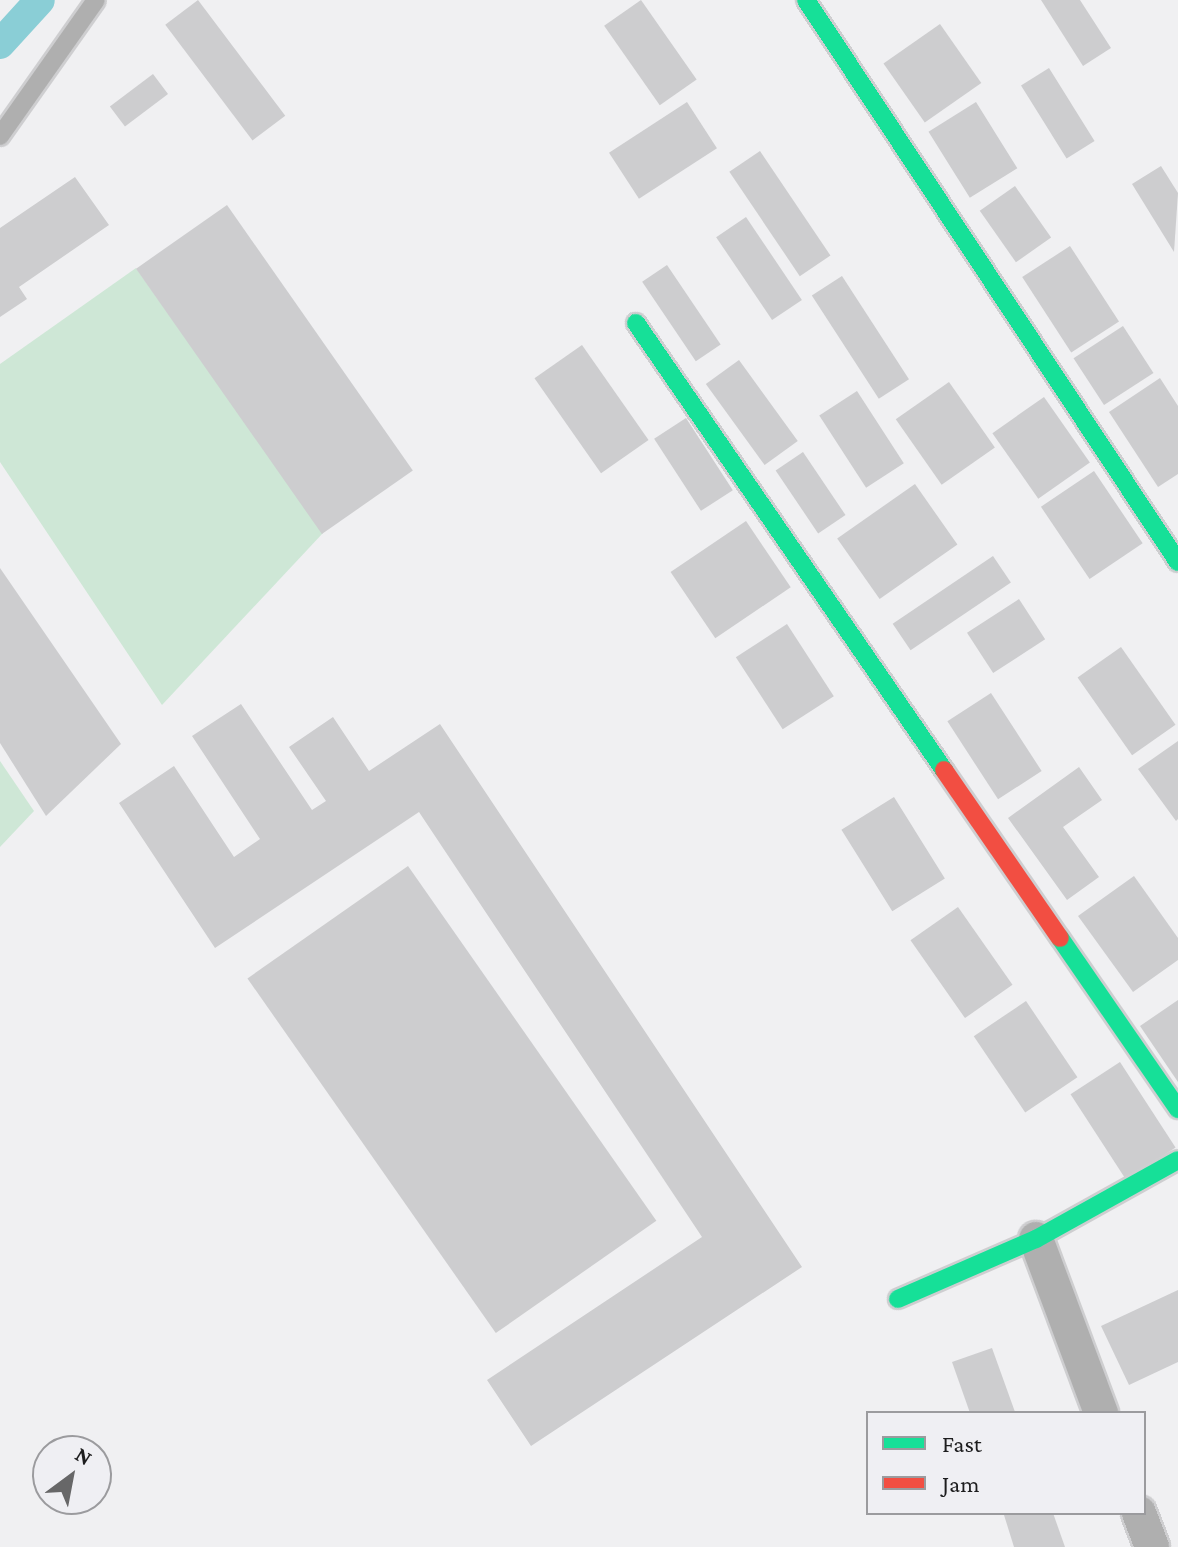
<!DOCTYPE html>
<html>
<head>
<meta charset="utf-8">
<style>
	body { margin:0 }
	#map { position:relative; width:1178px; height:1547px; overflow:hidden; background:#f0f0f2; font-family:"Crimson Pro",serif }
	div>[style] { position:absolute }
	[style*='--x'] { left:calc(var(--x)*1px); top:calc(var(--y)*1px); width:calc(var(--w)*1px); rotate:calc(var(--a)*1deg) }
	.green>* { inset:0; background:#cee7d6 }
	.canal>* { height:30px; margin:-15px; padding:0 15px; transform-origin:15px; border-radius:15px; background:#8aced6 }
	.building>* { inset:0; background:#cdcdcf; transform-origin:0 0 }
	.roads { filter:drop-shadow(2px 0 #ceced0) drop-shadow(-2px 0 #ceced0) drop-shadow(0 2px #ceced0) drop-shadow(0 -2px #ceced0) }
	.lane>* { height:18px; margin:-9px; padding:0 9px; transform-origin:9px; border-radius:9px; background:#afafaf }
	.street>* { height:34px; margin:-17px; padding:0 17px; transform-origin:17px; border-radius:17px; background:#afafaf }
	.fast>* { height:18px; margin:-9px; padding:0 9px; transform-origin:9px; border-radius:9px; background:#16e098 }
	.jam>* { height:18px; margin:-9px; padding:0 9px; transform-origin:9px; border-radius:9px; background:#f24e42 }
	span { translate:-50% -50%; white-space:nowrap; text-align:center; line-height:1.15; -webkit-text-stroke:6px #efeff3; paint-order:stroke }
	.legend { position:absolute; left:866px; top:1411px; width:280px; height:104px; box-sizing:border-box; background:#efeff3; border:2px solid #9b9b9e; margin:0; padding:10px 14px; list-style:none; font-size:24px; color:#1d1d1e }
	.legend li { display:flex; align-items:center; gap:16px; height:40px }
	.legend b { width:40px; border:2px solid #9b9b9e }
	.north { position:absolute; left:32px; top:1435px; width:80px; height:80px; box-sizing:border-box; background:#efeff3; border:2px solid #9b9b9e; border-radius:50%; rotate:32deg; font-size:22px; font-weight:700; line-height:32px; text-align:center; color:#1d1d1e }
	.north::after { content:''; display:block; margin:auto; width:28px; height:36px; background:#676768; clip-path:polygon(50% 0,100% 100%,50% 72%,0 100%) }
</style>
</head>
<body>
<div id="map">
	<div class="green">
		<div style="clip-path:polygon(136px 268px,323px 533px,162px 705px,0 462px,0 364px)"></div>
		<div style="clip-path:polygon(0 761px,34px 811px,0 847px)"></div>
	</div>
	<div class="canal">
		<div style="--x:0;--y:44;--w:59;--a:-47.7"></div>
	</div>
	<div class="building">
		<div style="left:198px;top:0;width:145px;height:41px;rotate:53deg"></div>
		<div style="left:641px;top:0;width:97px;height:45px;rotate:55deg"></div>
		<div style="clip-path:polygon(1041px 0,1080px 0,1111px 48px,1083px 66px)"></div>
		<div style="left:940px;top:24px;width:72px;height:69px;rotate:55deg"></div>
		<div style="left:1049px;top:68px;width:86px;height:33px;rotate:58deg"></div>
		<div style="left:153px;top:74px;width:25px;height:54px;rotate:53deg"></div>
		<div style="left:687px;top:102px;width:55px;height:93px;rotate:57deg"></div>
		<div style="left:976px;top:102px;width:78px;height:56px;rotate:58deg"></div>
		<div style="left:760px;top:151px;width:126px;height:37px;rotate:56deg"></div>
		<div style="clip-path:polygon(1161px 166px,1178px 193px,1174px 252px,1132px 184px)"></div>
		<div style="clip-path:polygon(75px 177px,109px 225px,19px 287px,27px 299px,0 317px,0 228px)"></div>
		<div style="left:1015px;top:186px;width:63px;height:43px;rotate:55deg"></div>
		<div style="left:227px;top:205px;width:324px;height:111px;rotate:55deg"></div>
		<div style="left:746px;top:217px;width:100px;height:36px;rotate:56deg"></div>
		<div style="left:1070px;top:246px;width:90px;height:57px;rotate:57deg"></div>
		<div style="left:667px;top:265px;width:96px;height:30px;rotate:56deg"></div>
		<div style="left:842px;top:276px;width:123px;height:36px;rotate:57deg"></div>
		<div style="left:1123px;top:326px;width:56px;height:59px;rotate:57deg"></div>
		<div style="left:582px;top:345px;width:116px;height:58px;rotate:55deg"></div>
		<div style="left:739px;top:360px;width:100px;height:41px;rotate:54deg"></div>
		<div style="clip-path:polygon(1160px 378px,1178px 406px,1178px 474px,1158px 487px,1109px 412px)"></div>
		<div style="left:949px;top:382px;width:80px;height:65px;rotate:55deg"></div>
		<div style="left:857px;top:391px;width:86px;height:45px;rotate:57deg"></div>
		<div style="left:1044px;top:397px;width:80px;height:63px;rotate:55deg"></div>
		<div style="left:686px;top:418px;width:86px;height:38px;rotate:57deg"></div>
		<div style="left:803px;top:452px;width:76px;height:33px;rotate:56deg"></div>
		<div style="left:1094px;top:471px;width:87px;height:64px;rotate:56deg"></div>
		<div style="left:915px;top:484px;width:74px;height:95px;rotate:55deg"></div>
		<div style="left:746px;top:521px;width:80px;height:91px;rotate:56deg"></div>
		<div style="left:993px;top:556px;width:32px;height:121px;rotate:56deg"></div>
		<div style="clip-path:polygon(0 568px,121px 744px,46px 816px,0 743px)"></div>
		<div style="left:1019px;top:599px;width:48px;height:62px;rotate:57deg"></div>
		<div style="left:787px;top:624px;width:86px;height:61px;rotate:57deg"></div>
		<div style="left:1121px;top:647px;width:95px;height:53px;rotate:55deg"></div>
		<div style="left:991px;top:693px;width:93px;height:52px;rotate:57deg"></div>
		<div style="clip-path:polygon(241px 704px,312px 810px,326px 801px,289px 747px,333px 717px,369px 771px,440px 724px,802px 1267px,531px 1446px,487px 1380px,702px 1237px,419px 812px,215px 948px,119px 803px,174px 766px,234px 857px,260px 839px,192px 736px)"></div>
		<div style="clip-path:polygon(1178px 741px,1178px 819px,1176px 821px,1138px 769px)"></div>
		<div style="clip-path:polygon(1079px 767px,1102px 800px,1063px 827px,1099px 877px,1067px 900px,1008px 818px)"></div>
		<div style="left:894px;top:797px;width:96px;height:62px;rotate:58deg"></div>
		<div style="left:408px;top:866px;width:433px;height:196px;rotate:55deg"></div>
		<div style="clip-path:polygon(1134px 876px,1178px 938px,1178px 960px,1133px 992px,1078px 916px)"></div>
		<div style="left:958px;top:907px;width:95px;height:58px;rotate:55deg"></div>
		<div style="clip-path:polygon(1178px 1000px,1178px 1082px,1140px 1026px)"></div>
		<div style="left:1026px;top:1001px;width:92px;height:63px;rotate:56deg"></div>
		<div style="left:1120px;top:1062px;width:102px;height:59px;rotate:57deg"></div>
		<div style="clip-path:polygon(1178px 1290px,1178px 1362px,1129px 1385px,1101px 1326px)"></div>
		<div style="clip-path:polygon(992px 1348px,1015px 1412px,970px 1413px,952px 1362px)"></div>
		<div style="clip-path:polygon(1053px 1513px,1065px 1547px,1014px 1547px,1004px 1515px)"></div>
	</div>
	<div class="roads">
		<div class="lane">
			<div style="--x:0;--y:136;--w:166;--a:-54.8"></div>
		</div>
		<div class="street">
			<div style="--x:1036;--y:1239;--w:186;--a:69.5"></div>
			<div style="--x:1139;--y:1513;--w:36;--a:69"></div>
		</div>
		<div class="fast">
			<div style="--x:806;--y:0;--w:674;--a:56.5"></div>
			<div style="--x:636;--y:323;--w:543;--a:55.43"></div>
			<div style="--x:1060;--y:938;--w:208;--a:55.4"></div>
			<div style="--x:898;--y:1299;--w:150;--a:-23.5"></div>
			<div style="--x:1036;--y:1239;--w:162;--a:-29.1"></div>
		</div>
		<div class="jam">
			<div style="--x:944;--y:770;--w:204;--a:55.4"></div>
		</div>
	</div>
	<ul class="legend">
	<li><b style="height:10px;background:#16e098"></b>Fast</li>
	<li><b style="height:10px;background:#f24e42"></b>Jam</li>
	</ul>
	<div class="north">N</div>
</div>
</body>
</html>
